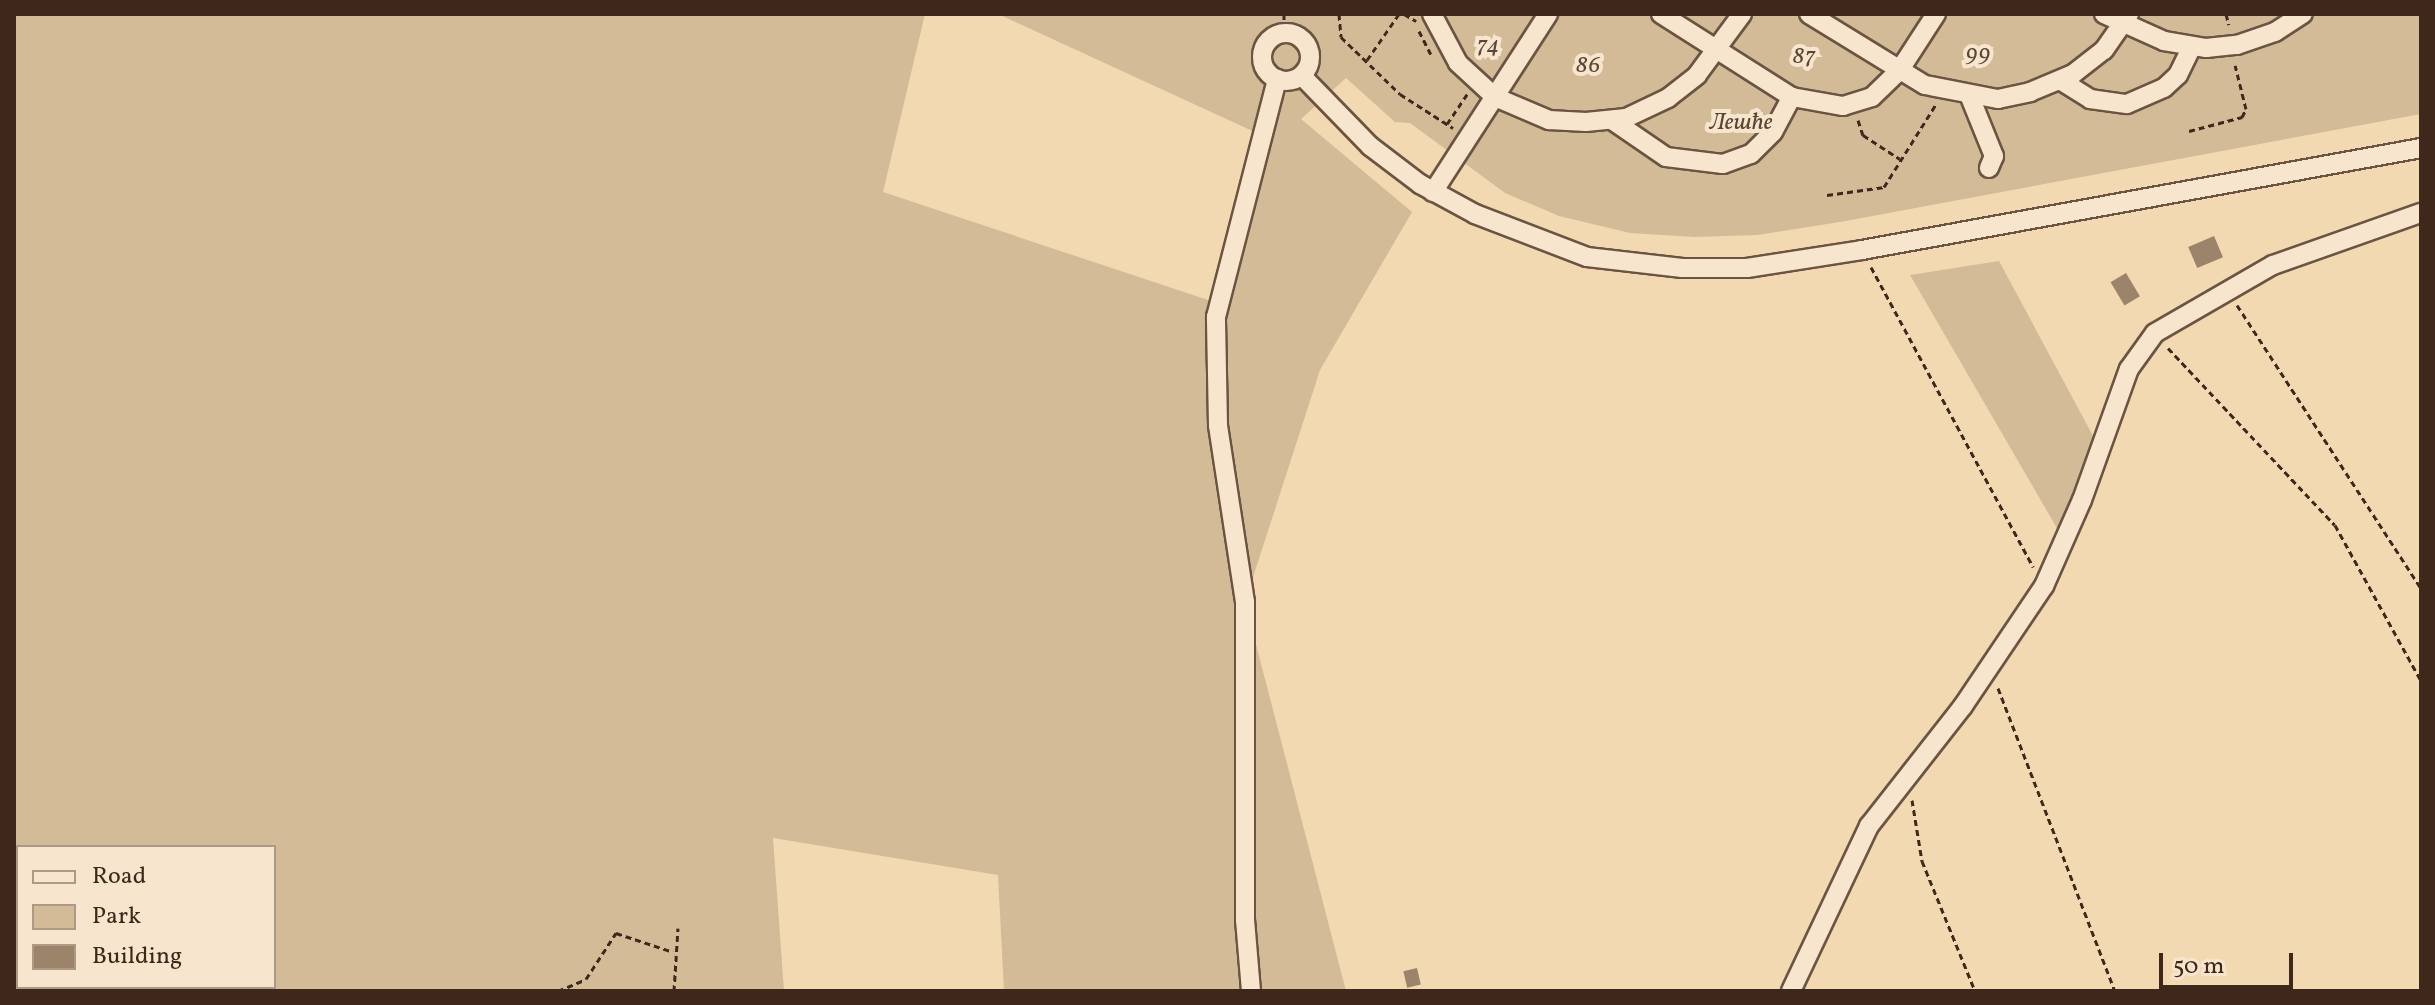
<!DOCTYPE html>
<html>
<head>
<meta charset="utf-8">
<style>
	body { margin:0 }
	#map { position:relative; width:2435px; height:1005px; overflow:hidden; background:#f2d9b2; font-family:Vollkorn,serif }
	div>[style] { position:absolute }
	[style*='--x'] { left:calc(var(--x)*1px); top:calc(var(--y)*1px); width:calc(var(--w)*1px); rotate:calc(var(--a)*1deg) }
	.green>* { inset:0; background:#d3bb98 }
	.building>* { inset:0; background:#9c846a; transform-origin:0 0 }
	.path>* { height:3px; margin-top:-1.5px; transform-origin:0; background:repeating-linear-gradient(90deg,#3e281c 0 6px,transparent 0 10px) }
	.roads { filter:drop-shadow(2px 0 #6b5442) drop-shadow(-2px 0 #6b5442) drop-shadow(0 2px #6b5442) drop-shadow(0 -2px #6b5442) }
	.minor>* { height:18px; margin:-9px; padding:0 9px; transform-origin:9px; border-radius:9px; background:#f7e6cd }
	.minor>.ring { margin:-9px; padding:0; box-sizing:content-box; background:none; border:18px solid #f7e6cd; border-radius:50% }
	span { translate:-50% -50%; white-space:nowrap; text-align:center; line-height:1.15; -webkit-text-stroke:8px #f7e6cd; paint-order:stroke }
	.park-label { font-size:24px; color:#5c4535; font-style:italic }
	.frame { position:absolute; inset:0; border:16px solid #3e281c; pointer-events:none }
	.legend { position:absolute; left:16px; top:845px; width:260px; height:144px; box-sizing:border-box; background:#f7e6cd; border:2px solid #ad9a86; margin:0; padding:10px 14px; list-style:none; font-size:24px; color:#3e281c }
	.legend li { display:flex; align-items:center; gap:16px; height:40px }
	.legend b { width:40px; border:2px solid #ad9a86 }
	.scale { position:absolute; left:2159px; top:953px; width:134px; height:36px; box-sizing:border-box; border:4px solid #3e281c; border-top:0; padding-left:10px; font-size:24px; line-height:28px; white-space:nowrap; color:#3e281c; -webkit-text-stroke:6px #f7e6cd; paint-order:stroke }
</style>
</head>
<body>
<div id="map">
	<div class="green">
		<div style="clip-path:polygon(evenodd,14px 14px,925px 14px,883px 192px,1217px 303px,1259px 134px,998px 14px,2421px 14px,2421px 114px,1840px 222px,1757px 235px,1694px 237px,1630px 233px,1559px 216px,1505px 193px,1410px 123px,1395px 122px,1346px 78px,1301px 119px,1412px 212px,1320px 370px,1245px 602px,1346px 991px,1004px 991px,998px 875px,773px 838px,784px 991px,14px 991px,14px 14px,18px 847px,274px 847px,274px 987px,18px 987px,18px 847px)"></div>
		<div style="clip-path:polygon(1999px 261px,2099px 447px,2065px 542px,1910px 275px)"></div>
	</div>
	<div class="building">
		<div style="left:2214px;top:236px;width:23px;height:28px;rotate:67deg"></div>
		<div style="left:2126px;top:273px;width:27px;height:18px;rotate:59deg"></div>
		<div style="left:1417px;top:968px;width:17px;height:14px;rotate:77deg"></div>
	</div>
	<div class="path">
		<div style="--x:1284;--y:14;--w:19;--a:90"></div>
		<div style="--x:1339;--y:14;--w:23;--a:85"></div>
		<div style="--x:1341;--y:37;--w:82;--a:44"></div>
		<div style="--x:1400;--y:94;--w:63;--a:32.7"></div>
		<div style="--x:1404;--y:14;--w:14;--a:30"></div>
		<div style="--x:1961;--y:14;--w:49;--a:0"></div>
		<div style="--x:2226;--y:14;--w:11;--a:75"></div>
		<div style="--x:1419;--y:31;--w:28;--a:63"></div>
		<div style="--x:1367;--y:60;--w:56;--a:-55.2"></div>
		<div style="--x:1858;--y:120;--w:16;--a:72"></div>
		<div style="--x:1863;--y:135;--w:44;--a:33"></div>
		<div style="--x:1447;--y:124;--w:36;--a:-56"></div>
		<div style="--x:2189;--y:131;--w:55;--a:-14.8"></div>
		<div style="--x:2242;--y:117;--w:9;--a:-63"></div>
		<div style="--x:2246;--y:109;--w:45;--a:-104"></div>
		<div style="--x:1827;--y:195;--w:58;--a:-8"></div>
		<div style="--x:1884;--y:187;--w:98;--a:-57.9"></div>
		<div style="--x:1871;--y:267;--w:341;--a:61.6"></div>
		<div style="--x:2237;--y:305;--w:338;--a:57"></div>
		<div style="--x:2168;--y:348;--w:243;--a:46.7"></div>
		<div style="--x:2335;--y:525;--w:178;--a:61.1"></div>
		<div style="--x:1998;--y:688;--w:325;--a:68.9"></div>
		<div style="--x:1912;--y:800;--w:62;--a:80.7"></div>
		<div style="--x:1922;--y:861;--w:140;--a:67.8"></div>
		<div style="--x:558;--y:991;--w:30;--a:-23"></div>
		<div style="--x:586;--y:979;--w:55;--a:-56.9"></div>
		<div style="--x:616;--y:933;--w:60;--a:18.4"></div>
		<div style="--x:674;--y:991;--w:63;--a:-86.4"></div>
	</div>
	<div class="roads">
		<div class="minor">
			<div style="--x:1432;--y:14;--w:55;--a:62"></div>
			<div style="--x:1458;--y:63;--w:50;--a:42.6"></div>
			<div style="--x:1495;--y:97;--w:59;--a:23.1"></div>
			<div style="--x:1549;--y:120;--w:37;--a:3"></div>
			<div style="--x:1586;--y:122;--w:40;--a:-5.7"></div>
			<div style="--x:1626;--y:118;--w:47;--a:-25.5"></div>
			<div style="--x:1668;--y:98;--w:37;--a:-38"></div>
			<div style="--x:1697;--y:75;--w:76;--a:-53.6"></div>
			<div style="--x:1661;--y:14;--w:155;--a:32.4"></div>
			<div style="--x:1792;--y:97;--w:52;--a:10"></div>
			<div style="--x:1843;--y:106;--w:30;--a:-17"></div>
			<div style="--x:1872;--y:97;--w:37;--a:-44"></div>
			<div style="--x:1899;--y:71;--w:68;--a:-57"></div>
			<div style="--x:1809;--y:14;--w:136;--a:31.5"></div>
			<div style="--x:1925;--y:85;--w:74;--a:10.9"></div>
			<div style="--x:1998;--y:99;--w:33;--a:-12"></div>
			<div style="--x:2030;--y:92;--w:47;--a:-22.7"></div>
			<div style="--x:2073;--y:74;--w:39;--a:-38"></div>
			<div style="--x:2104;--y:50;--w:44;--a:-55.2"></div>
			<div style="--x:2104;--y:14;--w:66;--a:24.2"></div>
			<div style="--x:2164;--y:41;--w:43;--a:9.5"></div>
			<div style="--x:2206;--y:48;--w:31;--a:-6"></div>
			<div style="--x:2237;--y:45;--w:40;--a:-18.9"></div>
			<div style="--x:2275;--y:32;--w:33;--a:-33"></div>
			<div class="ring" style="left:1262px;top:33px;width:30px;height:30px"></div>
			<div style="--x:1302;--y:76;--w:98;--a:45.8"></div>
			<div style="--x:1370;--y:146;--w:63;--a:37.2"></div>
			<div style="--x:1420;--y:184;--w:63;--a:28.6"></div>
			<div style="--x:1475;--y:214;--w:120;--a:21"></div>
			<div style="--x:1587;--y:257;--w:96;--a:6.6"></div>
			<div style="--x:1682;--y:268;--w:65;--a:0"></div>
			<div style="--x:1747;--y:268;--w:116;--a:-8.9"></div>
			<div style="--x:1862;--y:250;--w:568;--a:-10.34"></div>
			<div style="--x:2060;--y:80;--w:36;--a:32"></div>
			<div style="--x:2090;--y:99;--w:37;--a:8"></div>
			<div style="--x:2127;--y:104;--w:40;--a:-23.4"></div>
			<div style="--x:2164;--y:88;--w:19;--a:-43"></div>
			<div style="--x:2178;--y:75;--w:32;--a:-64"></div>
			<div style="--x:1970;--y:97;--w:64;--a:67.9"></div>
			<div style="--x:1994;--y:156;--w:13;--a:113"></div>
			<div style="--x:1612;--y:120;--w:65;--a:34.4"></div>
			<div style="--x:1666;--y:157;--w:57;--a:7"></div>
			<div style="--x:1723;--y:164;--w:30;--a:-20"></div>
			<div style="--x:1751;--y:154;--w:31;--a:-45"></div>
			<div style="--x:1773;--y:132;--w:40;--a:-62"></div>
			<div style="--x:1433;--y:192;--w:212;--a:-57.1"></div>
			<div style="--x:1251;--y:991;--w:71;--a:-94.8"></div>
			<div style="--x:1245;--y:920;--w:318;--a:-90"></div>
			<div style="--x:1245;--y:602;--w:179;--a:-98.7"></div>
			<div style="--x:1218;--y:425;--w:108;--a:-91.1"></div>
			<div style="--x:1216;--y:317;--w:246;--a:-75.6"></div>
			<div style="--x:1791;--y:991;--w:183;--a:-64.7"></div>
			<div style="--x:1869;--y:826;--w:152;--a:-51.9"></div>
			<div style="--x:1963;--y:706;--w:145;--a:-56"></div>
			<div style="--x:2044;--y:586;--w:94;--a:-66.2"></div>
			<div style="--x:2082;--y:500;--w:139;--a:-70.3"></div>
			<div style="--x:2129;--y:369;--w:44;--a:-54.2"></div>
			<div style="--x:2155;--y:333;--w:136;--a:-30"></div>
			<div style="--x:2273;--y:265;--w:157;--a:-19.4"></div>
		</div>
	</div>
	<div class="park-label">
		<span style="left:1488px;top:47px">74</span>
		<span style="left:1978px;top:55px">99</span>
		<span style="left:1804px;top:58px">87</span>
		<span style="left:1588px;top:67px">86</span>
		<span style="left:1741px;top:124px">Лешће</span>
	</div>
	<div class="frame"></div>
	<ul class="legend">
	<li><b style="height:10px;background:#f7e6cd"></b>Road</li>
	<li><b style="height:22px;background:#d3bb98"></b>Park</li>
	<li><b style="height:22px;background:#9c846a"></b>Building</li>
	</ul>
	<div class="scale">50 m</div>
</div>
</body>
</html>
